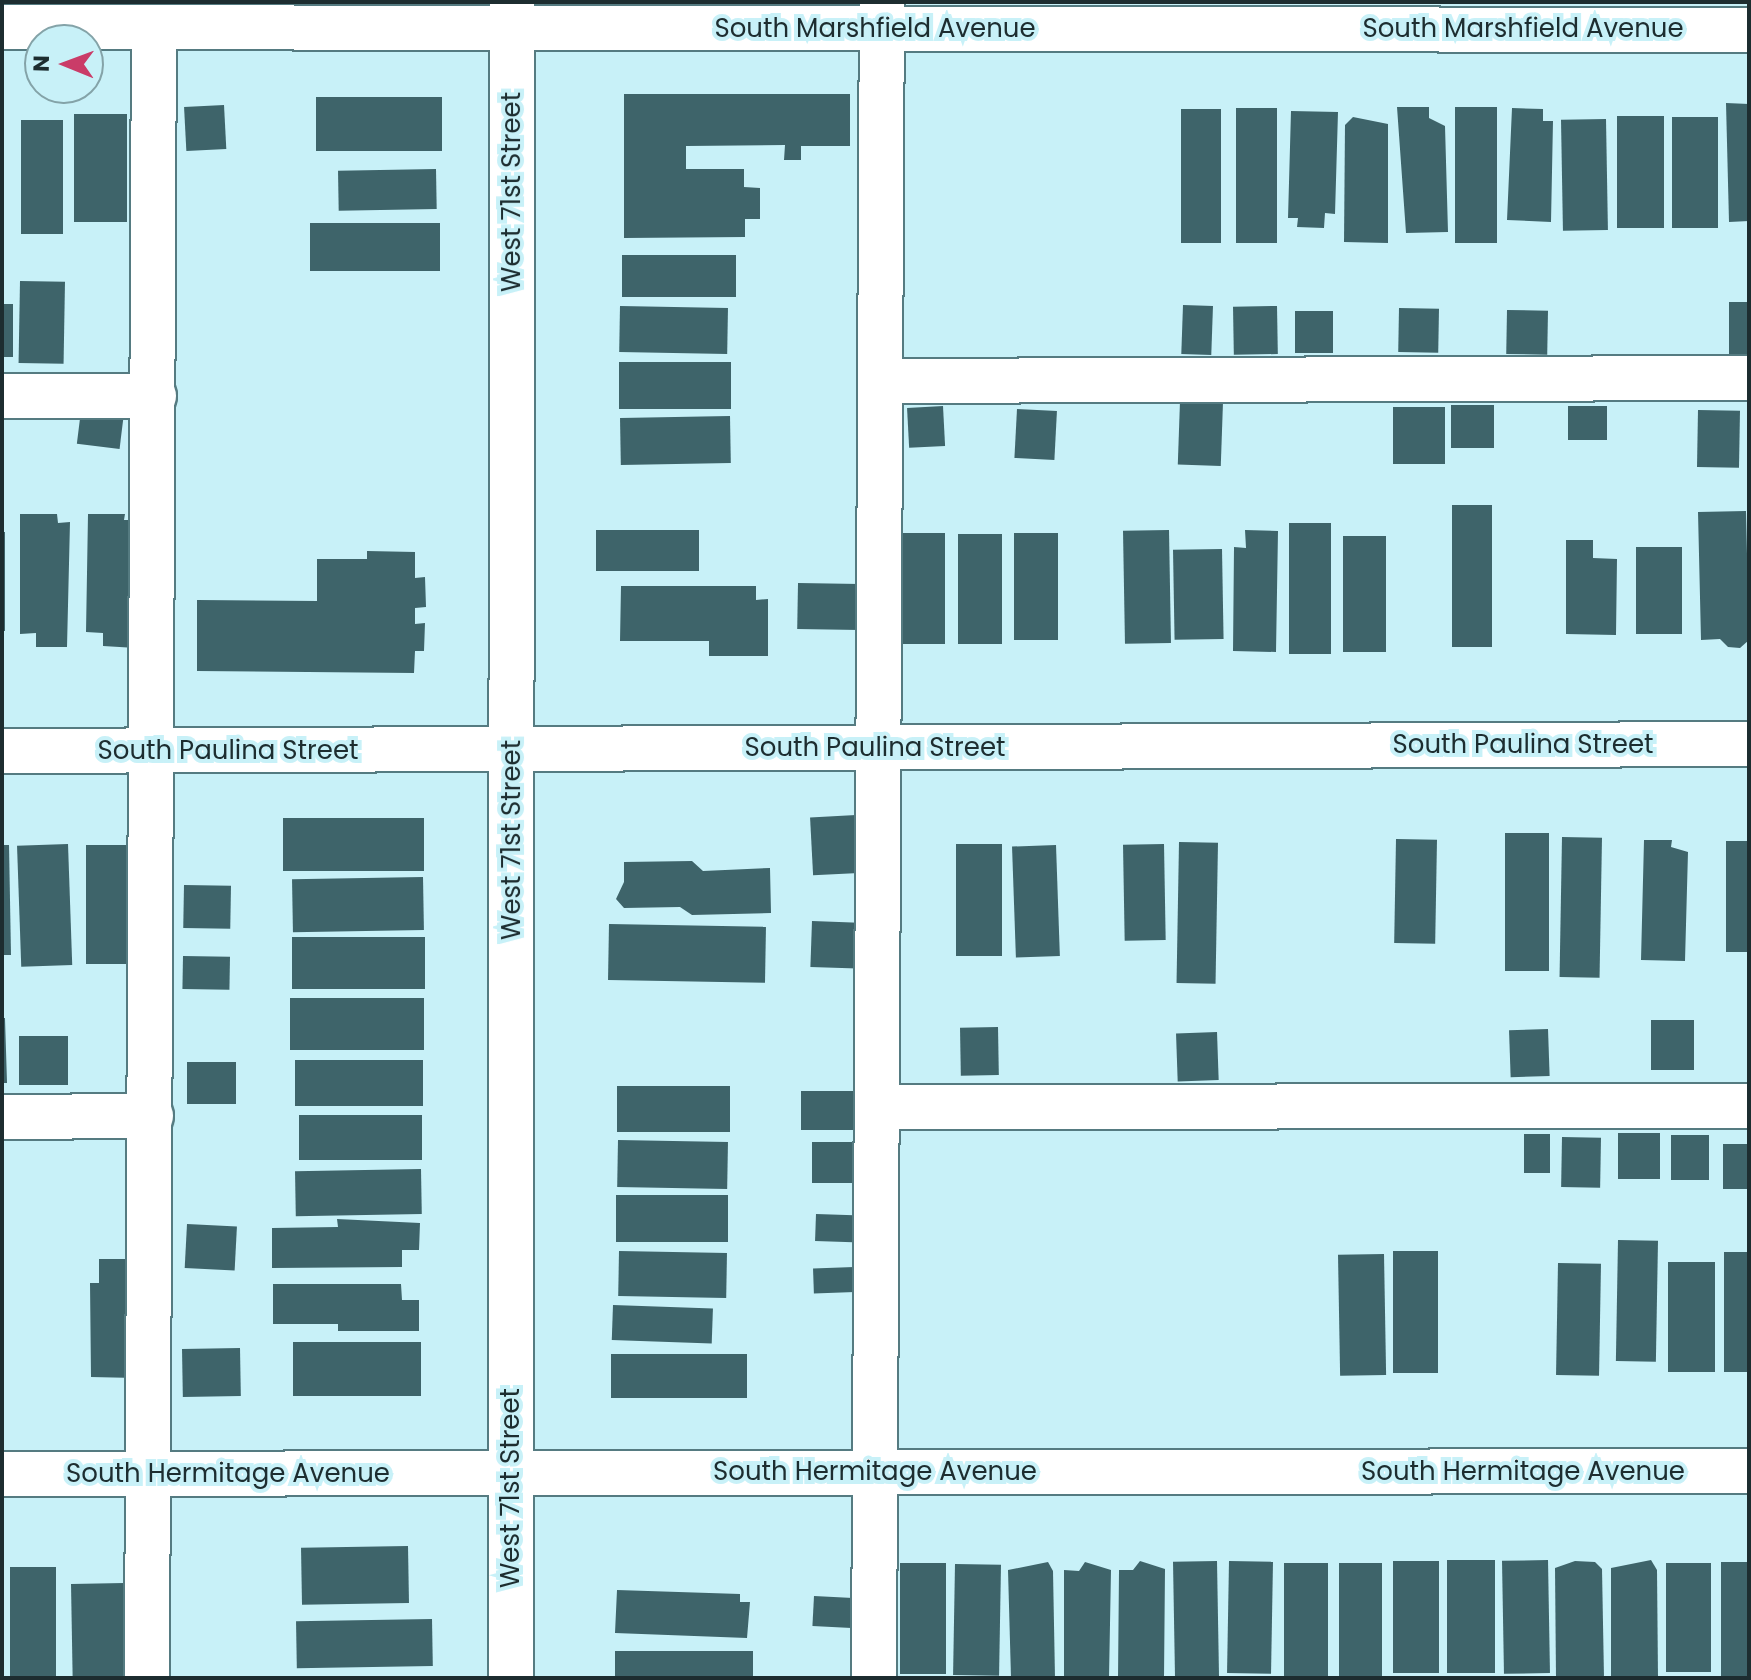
<!DOCTYPE html>
<html>
<head>
<meta charset="utf-8">
<style>
	body { margin:0 }
	#map { position:relative; width:1751px; height:1680px; overflow:hidden; background:#c8f1f8; font-family:Poppins,sans-serif }
	div>[style] { position:absolute }
	[style*='--x'] { left:calc(var(--x)*1px); top:calc(var(--y)*1px); width:calc(var(--w)*1px); rotate:calc(var(--a)*1deg) }
	.building>* { inset:0; background:#3e646a; transform-origin:0 0 }
	.roads { filter:drop-shadow(2px 0 #557b81) drop-shadow(-2px 0 #557b81) drop-shadow(0 2px #557b81) drop-shadow(0 -2px #557b81) }
	.minor>* { height:44px; margin:-22px; padding:0 22px; transform-origin:22px; border-radius:22px; background:#fff }
	.major>* { height:44px; margin:-22px; padding:0 22px; transform-origin:22px; border-radius:22px; background:#fff }
	span { translate:-50% -50%; white-space:nowrap; text-align:center; line-height:1.15; -webkit-text-stroke:8px #c8f1f8; paint-order:stroke }
	.street-label { font-size:26px; color:#1d2d30 }
	.frame { position:absolute; inset:0; border:4px solid #1d2d30; pointer-events:none }
	.north { position:absolute; left:24px; top:24px; width:80px; height:80px; box-sizing:border-box; background:#c8f1f8; border:2px solid #84a3a8; border-radius:50%; rotate:271deg; font-size:22px; font-weight:700; line-height:32px; text-align:center; color:#1d2d30 }
	.north::after { content:''; display:block; margin:auto; width:28px; height:36px; background:#ca3c68; clip-path:polygon(50% 0,100% 100%,50% 72%,0 100%) }
</style>
</head>
<body>
<div id="map">
	<div class="building">
		<div style="clip-path:polygon(624px 94px,850px 94px,850px 146px,801px 146px,801px 160px,784px 160px,785px 145px,686px 146px,686px 169px,744px 169px,744px 187px,760px 188px,760px 219px,745px 219px,745px 237px,624px 238px)"></div>
		<div style="left:442px;top:97px;width:54px;height:126px;rotate:90deg"></div>
		<div style="clip-path:polygon(1726px 103px,1749px 104px,1749px 221px,1729px 222px)"></div>
		<div style="left:224px;top:105px;width:44px;height:40px;rotate:87deg"></div>
		<div style="clip-path:polygon(1397px 107px,1429px 107px,1429px 118px,1445px 126px,1448px 232px,1406px 233px)"></div>
		<div style="left:1497px;top:107px;width:136px;height:42px;rotate:90deg"></div>
		<div style="left:1277px;top:108px;width:135px;height:41px;rotate:90deg"></div>
		<div style="clip-path:polygon(1512px 108px,1543px 109px,1543px 121px,1553px 121px,1551px 222px,1507px 220px)"></div>
		<div style="left:1181px;top:109px;width:40px;height:134px"></div>
		<div style="clip-path:polygon(1291px 111px,1338px 112px,1335px 214px,1325px 213px,1324px 228px,1297px 227px,1298px 218px,1288px 218px)"></div>
		<div style="left:74px;top:114px;width:53px;height:108px"></div>
		<div style="left:1617px;top:116px;width:47px;height:112px"></div>
		<div style="clip-path:polygon(1353px 117px,1388px 124px,1388px 243px,1344px 242px,1345px 125px)"></div>
		<div style="left:1672px;top:117px;width:46px;height:111px"></div>
		<div style="left:1606px;top:119px;width:111px;height:45px;rotate:89deg"></div>
		<div style="left:21px;top:120px;width:42px;height:114px"></div>
		<div style="left:436px;top:169px;width:40px;height:98px;rotate:89deg"></div>
		<div style="left:310px;top:223px;width:130px;height:48px"></div>
		<div style="left:622px;top:255px;width:114px;height:42px"></div>
		<div style="left:20px;top:281px;width:45px;height:82px;rotate:1deg"></div>
		<div style="left:1729px;top:302px;width:20px;height:52px"></div>
		<div style="left:2px;top:304px;width:11px;height:53px"></div>
		<div style="left:1183px;top:305px;width:30px;height:49px;rotate:2deg"></div>
		<div style="left:620px;top:306px;width:108px;height:46px;rotate:1deg"></div>
		<div style="left:1277px;top:306px;width:48px;height:44px;rotate:89deg"></div>
		<div style="left:1399px;top:308px;width:40px;height:44px;rotate:1deg"></div>
		<div style="left:1507px;top:310px;width:41px;height:44px;rotate:1deg"></div>
		<div style="left:1295px;top:311px;width:38px;height:42px"></div>
		<div style="left:619px;top:362px;width:112px;height:47px"></div>
		<div style="left:82px;top:402px;width:43px;height:42px;rotate:7deg"></div>
		<div style="left:1223px;top:402px;width:64px;height:43px;rotate:92deg"></div>
		<div style="left:1451px;top:405px;width:43px;height:43px"></div>
		<div style="left:943px;top:406px;width:40px;height:36px;rotate:87deg"></div>
		<div style="left:1607px;top:406px;width:34px;height:39px;rotate:90deg"></div>
		<div style="left:1393px;top:407px;width:52px;height:57px"></div>
		<div style="left:1017px;top:409px;width:40px;height:49px;rotate:3deg"></div>
		<div style="left:1698px;top:410px;width:42px;height:57px;rotate:1deg"></div>
		<div style="left:730px;top:416px;width:47px;height:110px;rotate:89deg"></div>
		<div style="left:1452px;top:505px;width:40px;height:142px"></div>
		<div style="clip-path:polygon(1746px 511px,1749px 640px,1740px 648px,1728px 647px,1720px 639px,1701px 640px,1698px 512px)"></div>
		<div style="clip-path:polygon(20px 514px,57px 514px,58px 523px,70px 522px,67px 647px,36px 647px,36px 633px,20px 634px)"></div>
		<div style="clip-path:polygon(88px 514px,125px 514px,124px 520px,139px 520px,136px 648px,103px 646px,103px 633px,86px 632px)"></div>
		<div style="left:1331px;top:523px;width:131px;height:42px;rotate:90deg"></div>
		<div style="left:596px;top:530px;width:103px;height:41px"></div>
		<div style="left:1169px;top:530px;width:113px;height:46px;rotate:89deg"></div>
		<div style="clip-path:polygon(1245px 530px,1278px 531px,1276px 652px,1233px 651px,1234px 547px,1246px 548px)"></div>
		<div style="left:5px;top:532px;width:99px;height:3px;rotate:90deg"></div>
		<div style="left:901px;top:533px;width:44px;height:111px"></div>
		<div style="left:1058px;top:533px;width:107px;height:44px;rotate:90deg"></div>
		<div style="left:958px;top:534px;width:44px;height:110px"></div>
		<div style="left:1343px;top:536px;width:43px;height:116px"></div>
		<div style="clip-path:polygon(1566px 540px,1593px 540px,1593px 558px,1617px 559px,1616px 635px,1566px 634px)"></div>
		<div style="left:1636px;top:547px;width:46px;height:87px"></div>
		<div style="left:1222px;top:549px;width:90px;height:49px;rotate:89deg"></div>
		<div style="clip-path:polygon(367px 551px,415px 552px,415px 578px,425px 577px,426px 607px,415px 608px,415px 624px,425px 623px,424px 651px,415px 651px,414px 673px,197px 671px,197px 600px,317px 601px,317px 559px,367px 559px)"></div>
		<div style="left:860px;top:584px;width:46px;height:62px;rotate:91deg"></div>
		<div style="clip-path:polygon(621px 586px,756px 586px,756px 600px,768px 599px,768px 656px,709px 656px,709px 641px,620px 641px)"></div>
		<div style="left:856px;top:815px;width:58px;height:46px;rotate:87deg"></div>
		<div style="left:283px;top:818px;width:141px;height:53px"></div>
		<div style="left:1549px;top:833px;width:138px;height:44px;rotate:90deg"></div>
		<div style="left:1562px;top:837px;width:40px;height:140px;rotate:1deg"></div>
		<div style="left:1396px;top:839px;width:41px;height:104px;rotate:1deg"></div>
		<div style="clip-path:polygon(1644px 840px,1672px 840px,1671px 847px,1688px 852px,1685px 961px,1641px 960px)"></div>
		<div style="left:1726px;top:841px;width:23px;height:111px"></div>
		<div style="left:1179px;top:842px;width:39px;height:141px;rotate:1deg"></div>
		<div style="left:68px;top:844px;width:121px;height:51px;rotate:88deg"></div>
		<div style="left:1002px;top:844px;width:112px;height:46px;rotate:90deg"></div>
		<div style="left:1164px;top:844px;width:96px;height:41px;rotate:89deg"></div>
		<div style="clip-path:polygon(2px 845px,9px 845px,11px 955px,2px 955px)"></div>
		<div style="left:86px;top:845px;width:53px;height:119px"></div>
		<div style="left:1056px;top:845px;width:111px;height:44px;rotate:88deg"></div>
		<div style="clip-path:polygon(692px 861px,703px 871px,770px 868px,771px 913px,692px 915px,680px 907px,624px 908px,616px 899px,624px 882px,624px 862px)"></div>
		<div style="left:423px;top:877px;width:53px;height:131px;rotate:89deg"></div>
		<div style="left:184px;top:885px;width:47px;height:43px;rotate:1deg"></div>
		<div style="left:812px;top:921px;width:47px;height:46px;rotate:2deg"></div>
		<div style="left:609px;top:924px;width:157px;height:56px;rotate:1deg"></div>
		<div style="left:292px;top:937px;width:133px;height:52px"></div>
		<div style="left:183px;top:956px;width:47px;height:33px;rotate:1deg"></div>
		<div style="left:424px;top:998px;width:52px;height:134px;rotate:90deg"></div>
		<div style="clip-path:polygon(2px 1018px,5px 1018px,7px 1083px,2px 1083px)"></div>
		<div style="left:1694px;top:1020px;width:50px;height:43px;rotate:90deg"></div>
		<div style="left:998px;top:1027px;width:48px;height:38px;rotate:89deg"></div>
		<div style="left:1548px;top:1029px;width:47px;height:39px;rotate:88deg"></div>
		<div style="left:1217px;top:1032px;width:48px;height:41px;rotate:88deg"></div>
		<div style="left:68px;top:1036px;width:49px;height:49px;rotate:90deg"></div>
		<div style="left:423px;top:1060px;width:46px;height:128px;rotate:90deg"></div>
		<div style="left:187px;top:1062px;width:49px;height:42px"></div>
		<div style="left:730px;top:1086px;width:46px;height:113px;rotate:90deg"></div>
		<div style="left:801px;top:1091px;width:56px;height:39px"></div>
		<div style="left:299px;top:1115px;width:123px;height:45px"></div>
		<div style="left:1660px;top:1133px;width:46px;height:42px;rotate:90deg"></div>
		<div style="left:1524px;top:1134px;width:26px;height:39px"></div>
		<div style="left:1671px;top:1135px;width:38px;height:45px"></div>
		<div style="left:1562px;top:1137px;width:39px;height:50px;rotate:1deg"></div>
		<div style="left:618px;top:1140px;width:110px;height:47px;rotate:1deg"></div>
		<div style="left:812px;top:1142px;width:45px;height:41px"></div>
		<div style="left:1749px;top:1144px;width:45px;height:26px;rotate:90deg"></div>
		<div style="left:421px;top:1169px;width:45px;height:126px;rotate:89deg"></div>
		<div style="left:728px;top:1195px;width:47px;height:112px;rotate:90deg"></div>
		<div style="left:816px;top:1214px;width:38px;height:27px;rotate:2deg"></div>
		<div style="clip-path:polygon(337px 1219px,420px 1223px,419px 1250px,402px 1250px,402px 1267px,272px 1268px,272px 1228px,338px 1227px)"></div>
		<div style="left:187px;top:1224px;width:50px;height:44px;rotate:3deg"></div>
		<div style="left:1618px;top:1240px;width:40px;height:121px;rotate:1deg"></div>
		<div style="left:619px;top:1251px;width:108px;height:45px;rotate:1deg"></div>
		<div style="left:1438px;top:1251px;width:122px;height:45px;rotate:90deg"></div>
		<div style="left:1724px;top:1252px;width:25px;height:120px"></div>
		<div style="left:1384px;top:1254px;width:121px;height:46px;rotate:89deg"></div>
		<div style="clip-path:polygon(99px 1259px,135px 1259px,136px 1378px,91px 1377px,90px 1283px,99px 1283px)"></div>
		<div style="left:1668px;top:1262px;width:47px;height:110px"></div>
		<div style="left:1558px;top:1263px;width:43px;height:112px;rotate:1deg"></div>
		<div style="left:854px;top:1267px;width:25px;height:41px;rotate:88deg"></div>
		<div style="clip-path:polygon(273px 1284px,401px 1284px,402px 1300px,419px 1300px,419px 1331px,338px 1331px,338px 1324px,273px 1324px)"></div>
		<div style="left:613px;top:1305px;width:100px;height:35px;rotate:2deg"></div>
		<div style="left:421px;top:1342px;width:54px;height:128px;rotate:90deg"></div>
		<div style="left:240px;top:1348px;width:48px;height:58px;rotate:89deg"></div>
		<div style="left:611px;top:1354px;width:136px;height:44px"></div>
		<div style="left:408px;top:1546px;width:57px;height:107px;rotate:89deg"></div>
		<div style="left:1447px;top:1560px;width:48px;height:113px"></div>
		<div style="left:1548px;top:1560px;width:113px;height:46px;rotate:89deg"></div>
		<div style="clip-path:polygon(1651px 1560px,1657px 1570px,1658px 1678px,1611px 1678px,1611px 1568px)"></div>
		<div style="clip-path:polygon(1140px 1561px,1165px 1569px,1164px 1678px,1118px 1678px,1119px 1570px,1133px 1570px)"></div>
		<div style="left:1217px;top:1561px;width:117px;height:44px;rotate:89deg"></div>
		<div style="left:1229px;top:1561px;width:44px;height:112px;rotate:1deg"></div>
		<div style="left:1393px;top:1561px;width:46px;height:112px"></div>
		<div style="clip-path:polygon(1575px 1561px,1595px 1562px,1602px 1569px,1604px 1678px,1556px 1678px,1555px 1568px)"></div>
		<div style="clip-path:polygon(1048px 1562px,1053px 1571px,1055px 1678px,1011px 1678px,1008px 1570px)"></div>
		<div style="clip-path:polygon(1085px 1562px,1111px 1570px,1109px 1678px,1064px 1678px,1064px 1570px,1079px 1571px)"></div>
		<div style="left:1721px;top:1562px;width:28px;height:116px"></div>
		<div style="left:900px;top:1563px;width:46px;height:111px"></div>
		<div style="left:1284px;top:1563px;width:44px;height:115px"></div>
		<div style="left:1339px;top:1563px;width:43px;height:115px"></div>
		<div style="left:1666px;top:1563px;width:45px;height:109px"></div>
		<div style="left:955px;top:1564px;width:46px;height:111px;rotate:1deg"></div>
		<div style="left:10px;top:1567px;width:46px;height:111px"></div>
		<div style="left:124px;top:1583px;width:95px;height:53px;rotate:89deg"></div>
		<div style="clip-path:polygon(617px 1590px,740px 1594px,740px 1602px,750px 1602px,747px 1638px,615px 1633px)"></div>
		<div style="left:814px;top:1596px;width:44px;height:30px;rotate:3deg"></div>
		<div style="left:432px;top:1619px;width:47px;height:136px;rotate:89deg"></div>
		<div style="left:753px;top:1651px;width:27px;height:138px;rotate:90deg"></div>
	</div>
	<div class="roads">
		<div class="minor">
			<div style="--x:2;--y:27;--w:1747;--a:0.1"></div>
			<div style="--x:880;--y:381;--w:869;--a:-0.2"></div>
			<div style="--x:2;--y:396;--w:152;--a:0"></div>
			<div style="--x:2;--y:751;--w:1747;--a:-0.23"></div>
			<div style="--x:877;--y:1107;--w:872;--a:-0.07"></div>
			<div style="--x:2;--y:1117;--w:149;--a:-0.4"></div>
			<div style="--x:2;--y:1474;--w:1747;--a:-0.1"></div>
			<div style="--x:147;--y:1678;--w:1651;--a:-89.76"></div>
			<div style="--x:874;--y:1678;--w:1676;--a:-89.73"></div>
		</div>
		<div class="major">
			<div style="--x:511;--y:1678;--w:1676;--a:-89.97"></div>
		</div>
	</div>
	<div class="street-label">
		<span style="left:875px;top:29px">South Marshfield Avenue</span>
		<span style="left:1523px;top:29px">South Marshfield Avenue</span>
		<span style="left:512px;top:192px;rotate:-90deg">West 71st Street</span>
		<span style="left:1523px;top:745px">South Paulina Street</span>
		<span style="left:875px;top:748px">South Paulina Street</span>
		<span style="left:228px;top:751px">South Paulina Street</span>
		<span style="left:512px;top:840px;rotate:-90deg">West 71st Street</span>
		<span style="left:875px;top:1472px">South Hermitage Avenue</span>
		<span style="left:1523px;top:1472px">South Hermitage Avenue</span>
		<span style="left:228px;top:1474px">South Hermitage Avenue</span>
		<span style="left:511px;top:1488px;rotate:-90deg">West 71st Street</span>
	</div>
	<div class="frame"></div>
	<div class="north">N</div>
</div>
</body>
</html>
